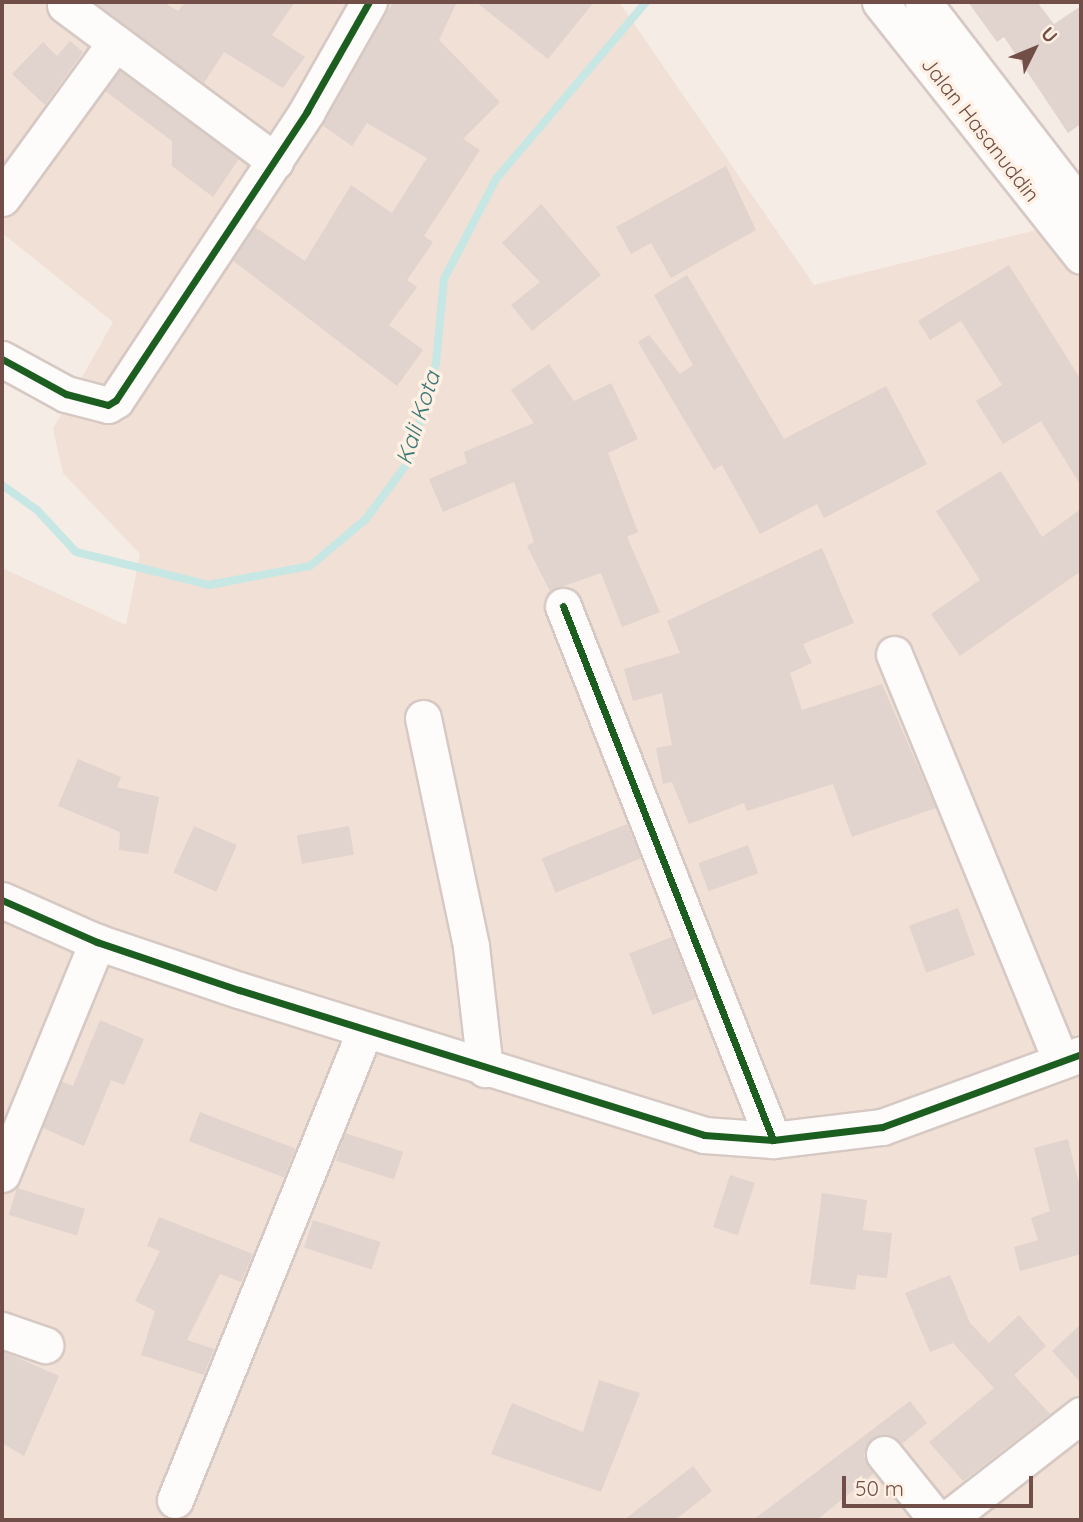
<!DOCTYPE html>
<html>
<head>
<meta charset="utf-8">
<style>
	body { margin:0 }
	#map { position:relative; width:1083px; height:1522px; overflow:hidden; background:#f5ece5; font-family:Quicksand,sans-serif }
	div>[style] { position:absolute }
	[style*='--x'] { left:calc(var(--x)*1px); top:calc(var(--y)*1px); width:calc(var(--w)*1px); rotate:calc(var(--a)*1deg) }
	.residential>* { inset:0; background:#f1e0d5 }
	.stream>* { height:8px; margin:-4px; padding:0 4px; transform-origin:4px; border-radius:4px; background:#c7e7e4 }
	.building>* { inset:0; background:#e1d3cd; transform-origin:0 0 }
	.roads { filter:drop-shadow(2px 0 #d6c9c4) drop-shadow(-2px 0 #d6c9c4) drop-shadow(0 2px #d6c9c4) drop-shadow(0 -2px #d6c9c4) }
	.minor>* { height:35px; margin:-17.5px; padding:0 17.5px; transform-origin:17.5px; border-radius:17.5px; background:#fefcfb }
	.cycleway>* { height:7px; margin:-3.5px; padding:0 3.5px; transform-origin:3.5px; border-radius:3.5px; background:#1b5e20 }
	span { translate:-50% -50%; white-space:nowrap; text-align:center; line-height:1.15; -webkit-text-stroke:7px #fff0e4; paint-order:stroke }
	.street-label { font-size:21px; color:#714e47 }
	.water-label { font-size:23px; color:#3b7877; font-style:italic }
	.frame { position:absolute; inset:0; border:4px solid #714e47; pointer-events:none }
	.north { position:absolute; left:999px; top:14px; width:70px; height:70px; -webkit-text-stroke:5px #fff0e4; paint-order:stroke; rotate:47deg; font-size:19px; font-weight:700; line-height:28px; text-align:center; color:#714e47 }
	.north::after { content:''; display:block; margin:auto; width:24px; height:32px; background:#714e47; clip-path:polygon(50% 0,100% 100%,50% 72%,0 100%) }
	.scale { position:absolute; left:842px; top:1476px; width:191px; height:32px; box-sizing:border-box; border:4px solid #714e47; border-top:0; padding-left:9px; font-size:21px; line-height:24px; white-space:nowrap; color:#714e47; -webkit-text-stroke:5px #fff0e4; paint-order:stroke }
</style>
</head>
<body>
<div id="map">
	<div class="residential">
		<div style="clip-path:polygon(2px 2px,619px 2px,814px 285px,1081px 219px,1081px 1520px,2px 1520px,2px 568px,126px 625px,140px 554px,63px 473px,53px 429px,113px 322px,2px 233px)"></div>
	</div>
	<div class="stream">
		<div style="--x:2;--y:485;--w:43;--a:35.5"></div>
		<div style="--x:37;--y:510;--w:57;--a:47.1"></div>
		<div style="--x:76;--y:552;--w:137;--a:13.9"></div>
		<div style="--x:209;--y:585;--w:103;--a:-10.7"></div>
		<div style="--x:310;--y:566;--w:73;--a:-40"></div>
		<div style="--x:366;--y:519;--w:72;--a:-53.4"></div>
		<div style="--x:409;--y:461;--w:102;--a:-74.6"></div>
		<div style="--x:436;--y:363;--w:84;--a:-84.6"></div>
		<div style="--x:444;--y:279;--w:113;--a:-62.5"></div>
		<div style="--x:496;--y:179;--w:232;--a:-49.7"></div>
	</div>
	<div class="building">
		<div style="clip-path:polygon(94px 2px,163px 2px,178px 11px,185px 2px,295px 2px,272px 35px,305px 57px,283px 88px,224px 52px,204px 83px)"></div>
		<div style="clip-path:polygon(393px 2px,457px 2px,439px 40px,500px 102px,463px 139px,480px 150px,424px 236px,433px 242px,407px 280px,417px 287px,389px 325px,423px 350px,397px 386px,232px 260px,255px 227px,305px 261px,351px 185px,392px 213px,427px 158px,367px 123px,352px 146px,322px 125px)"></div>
		<div style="clip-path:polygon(476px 2px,594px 2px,548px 59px)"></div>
		<div style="clip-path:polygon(968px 2px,1037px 2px,1054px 24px,1081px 6px,1081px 124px,1068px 133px,1004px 37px,997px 42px)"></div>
		<div style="clip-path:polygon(70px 41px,83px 52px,45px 105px,12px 74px,43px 42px,57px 56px)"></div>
		<div style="clip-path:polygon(120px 71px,239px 159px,213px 197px,172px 166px,172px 141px,105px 91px)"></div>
		<div style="clip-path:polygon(726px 166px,756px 230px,671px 278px,651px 243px,631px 254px,616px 227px)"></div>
		<div style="clip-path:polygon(541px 204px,601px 275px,532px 331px,511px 305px,540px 282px,502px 243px)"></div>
		<div style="clip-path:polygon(1009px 265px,1081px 380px,1081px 486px,1041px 421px,1003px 444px,976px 401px,1002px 385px,961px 321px,930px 340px,918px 321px)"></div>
		<div style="clip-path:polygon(687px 275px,784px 439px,886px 386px,927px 464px,824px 518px,817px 504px,760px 534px,722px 465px,714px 470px,638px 342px,649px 335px,680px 374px,693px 365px,654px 295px)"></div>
		<div style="clip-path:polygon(549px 364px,574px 401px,611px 383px,638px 439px,608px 453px,638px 532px,627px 537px,660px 612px,622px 627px,601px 573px,550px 591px,527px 546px,534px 542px,514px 482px,443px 512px,429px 479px,467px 463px,464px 452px,534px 423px,511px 390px)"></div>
		<div style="clip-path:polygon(1001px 471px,1042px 537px,1081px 509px,1081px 571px,960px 656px,931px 614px,980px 580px,936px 511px)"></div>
		<div style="clip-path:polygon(822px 548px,854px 623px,803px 644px,812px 663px,790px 673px,802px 710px,882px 684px,936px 808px,852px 837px,833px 784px,747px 811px,744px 803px,689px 824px,672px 782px,663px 784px,656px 748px,672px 745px,662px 693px,633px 701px,624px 669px,680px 653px,667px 621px)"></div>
		<div style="clip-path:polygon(78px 759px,121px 777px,117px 787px,159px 797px,148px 854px,119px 850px,120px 832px,58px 806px)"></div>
		<div style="left:627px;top:824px;width:37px;height:92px;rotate:68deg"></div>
		<div style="left:194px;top:826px;width:47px;height:51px;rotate:24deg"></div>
		<div style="left:349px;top:826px;width:29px;height:53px;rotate:80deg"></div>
		<div style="left:748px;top:845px;width:30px;height:53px;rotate:70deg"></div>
		<div style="left:958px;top:908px;width:50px;height:52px;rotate:70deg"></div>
		<div style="left:672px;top:937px;width:66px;height:46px;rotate:69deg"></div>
		<div style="clip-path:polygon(100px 1020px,144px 1039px,124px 1085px,111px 1080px,84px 1146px,43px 1128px,62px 1082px,73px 1086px)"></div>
		<div style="left:200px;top:1112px;width:102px;height:31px;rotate:21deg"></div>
		<div style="left:345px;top:1133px;width:61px;height:29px;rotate:18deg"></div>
		<div style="clip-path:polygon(1068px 1139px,1081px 1192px,1081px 1254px,1020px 1271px,1014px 1247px,1038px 1240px,1031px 1218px,1050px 1211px,1034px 1148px)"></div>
		<div style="left:730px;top:1175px;width:26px;height:55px;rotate:18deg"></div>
		<div style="left:17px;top:1188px;width:71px;height:28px;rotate:17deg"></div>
		<div style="clip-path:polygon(822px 1193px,867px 1200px,863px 1230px,892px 1233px,887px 1278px,857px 1275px,855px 1290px,810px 1284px)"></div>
		<div style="clip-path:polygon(159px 1217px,253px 1254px,241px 1282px,220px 1274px,187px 1340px,214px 1349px,204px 1375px,141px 1355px,155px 1311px,135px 1301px,160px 1251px,147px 1246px)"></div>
		<div style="left:313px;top:1220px;width:71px;height:29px;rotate:18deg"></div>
		<div style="clip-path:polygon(950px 1275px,970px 1323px,989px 1343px,1019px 1315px,1046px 1346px,1014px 1375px,1050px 1414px,963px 1481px,929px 1442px,994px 1388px,953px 1343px,930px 1352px,905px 1293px)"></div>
		<div style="clip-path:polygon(1081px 1324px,1081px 1383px,1052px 1351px)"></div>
		<div style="clip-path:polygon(2px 1351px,59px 1376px,24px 1456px,2px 1443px)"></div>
		<div style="clip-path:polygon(599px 1380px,640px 1393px,601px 1492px,491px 1454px,512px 1403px,583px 1432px)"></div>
		<div style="clip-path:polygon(910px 1401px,927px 1423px,902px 1444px,891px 1435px,871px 1439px,864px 1456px,874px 1473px,817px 1520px,753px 1520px)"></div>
		<div style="clip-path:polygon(693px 1466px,712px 1491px,675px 1520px,624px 1520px)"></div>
	</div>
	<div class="roads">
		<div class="minor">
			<div style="--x:880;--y:2;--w:324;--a:51.6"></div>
			<div style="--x:923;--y:2;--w:259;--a:52.4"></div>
			<div style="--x:65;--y:5;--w:262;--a:36.6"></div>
			<div style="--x:2;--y:198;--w:192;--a:-53.9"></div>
			<div style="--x:2;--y:359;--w:73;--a:28.7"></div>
			<div style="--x:66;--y:394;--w:43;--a:14.7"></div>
			<div style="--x:108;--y:405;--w:9;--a:-32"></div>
			<div style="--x:116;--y:400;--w:346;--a:-56.5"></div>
			<div style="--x:307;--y:111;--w:125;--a:-60.4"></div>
			<div style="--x:563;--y:606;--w:574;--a:68.53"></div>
			<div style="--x:894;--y:654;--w:440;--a:67.7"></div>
			<div style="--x:423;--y:718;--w:233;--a:78.1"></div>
			<div style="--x:471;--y:946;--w:124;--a:83.5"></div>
			<div style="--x:2;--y:900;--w:104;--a:23.9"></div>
			<div style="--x:97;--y:942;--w:150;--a:18.7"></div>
			<div style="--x:239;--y:990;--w:487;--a:17.3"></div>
			<div style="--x:704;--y:1135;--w:69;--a:4.1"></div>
			<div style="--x:773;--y:1140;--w:110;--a:-6.8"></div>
			<div style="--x:882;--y:1127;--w:212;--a:-20.1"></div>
			<div style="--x:2;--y:1174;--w:251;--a:-67.7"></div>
			<div style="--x:2;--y:1330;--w:46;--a:19.2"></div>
			<div style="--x:884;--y:1454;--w:85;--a:51.2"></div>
			<div style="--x:175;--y:1500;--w:507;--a:-67.99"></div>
			<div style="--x:946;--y:1520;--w:171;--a:-37.9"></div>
		</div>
	</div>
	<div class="cycleway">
		<div style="--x:2;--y:359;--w:73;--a:28.7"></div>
		<div style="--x:66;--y:394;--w:43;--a:14.7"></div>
		<div style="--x:108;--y:405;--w:9;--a:-32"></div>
		<div style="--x:116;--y:400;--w:346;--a:-56.5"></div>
		<div style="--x:307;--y:111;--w:125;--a:-60.4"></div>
		<div style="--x:563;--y:606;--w:574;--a:68.53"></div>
		<div style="--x:2;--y:900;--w:104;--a:23.9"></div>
		<div style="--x:97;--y:942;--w:150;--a:18.7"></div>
		<div style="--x:239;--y:990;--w:487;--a:17.3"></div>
		<div style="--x:704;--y:1135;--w:69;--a:4.1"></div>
		<div style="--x:773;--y:1140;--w:110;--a:-6.8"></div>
		<div style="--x:882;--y:1127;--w:212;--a:-20.1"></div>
	</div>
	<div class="street-label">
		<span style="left:981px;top:129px;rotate:52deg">Jalan Hasanuddin</span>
	</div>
	<div class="water-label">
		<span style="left:418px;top:418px;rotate:-72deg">Kali Kota</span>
	</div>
	<div class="frame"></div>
	<div class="north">U</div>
	<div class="scale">50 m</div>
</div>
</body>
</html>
